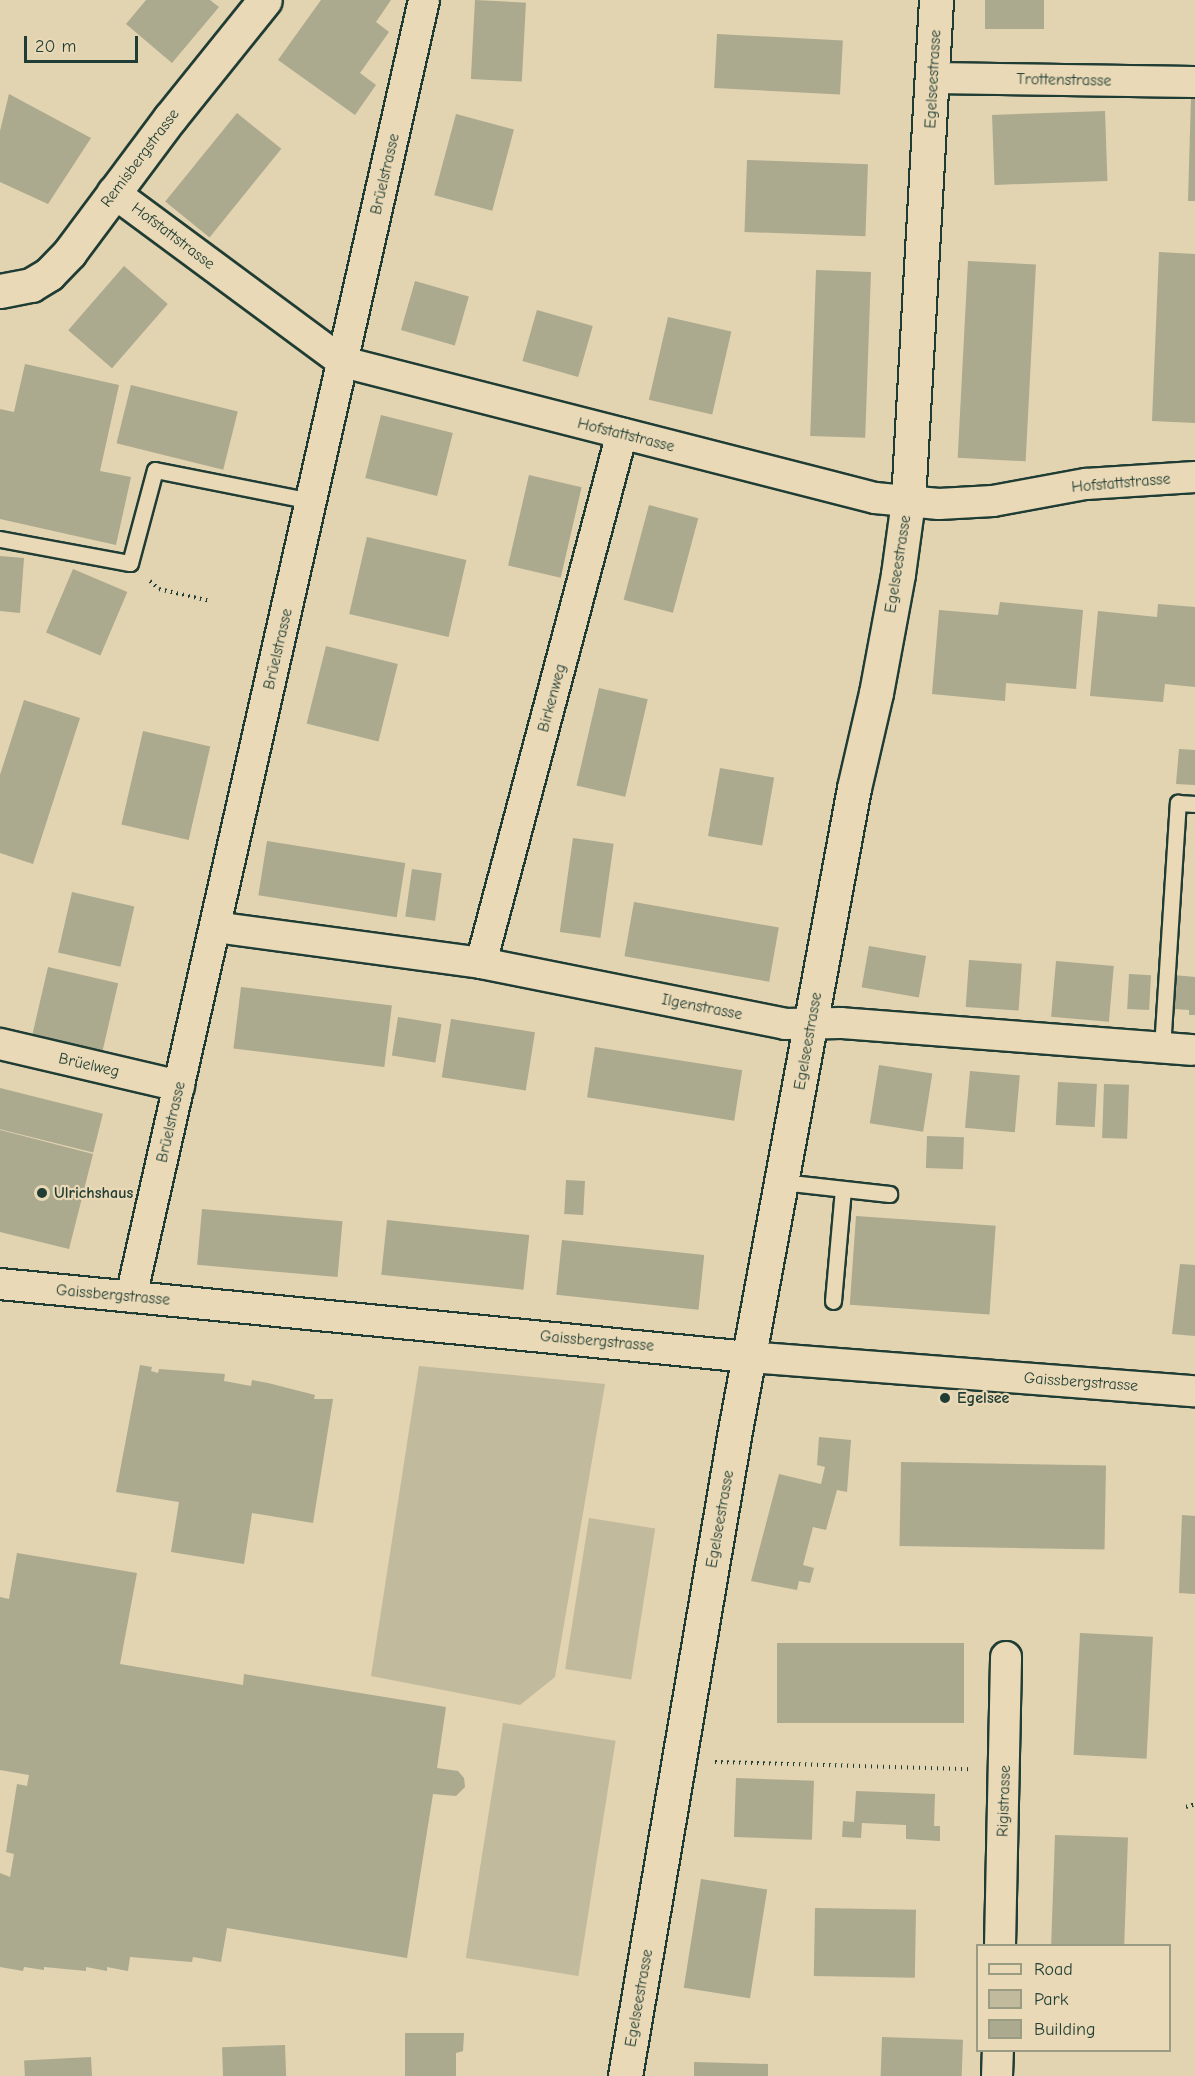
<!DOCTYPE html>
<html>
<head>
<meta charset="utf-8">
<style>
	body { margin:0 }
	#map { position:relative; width:1195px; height:2076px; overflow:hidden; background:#e2d3b1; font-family:"Comic Neue",sans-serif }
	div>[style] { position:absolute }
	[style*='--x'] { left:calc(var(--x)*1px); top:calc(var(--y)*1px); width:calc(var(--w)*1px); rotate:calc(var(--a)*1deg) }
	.green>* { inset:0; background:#c2ba9c; transform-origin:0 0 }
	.building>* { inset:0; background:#aba98e; transform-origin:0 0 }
	.path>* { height:4px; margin-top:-2px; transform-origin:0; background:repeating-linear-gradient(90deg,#1f3d34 0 1.5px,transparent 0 6px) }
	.roads { filter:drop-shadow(2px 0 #1f3d34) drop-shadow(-2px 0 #1f3d34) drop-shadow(0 2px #1f3d34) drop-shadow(0 -2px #1f3d34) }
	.lane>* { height:15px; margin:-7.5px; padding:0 7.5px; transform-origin:7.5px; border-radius:7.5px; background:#ead9b6 }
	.street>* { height:30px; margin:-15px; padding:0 15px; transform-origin:15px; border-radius:15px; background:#ead9b6 }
	.secondary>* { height:33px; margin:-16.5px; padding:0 16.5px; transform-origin:16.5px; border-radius:16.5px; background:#ead9b6 }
	.dots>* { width:16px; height:16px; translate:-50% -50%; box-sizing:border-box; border:3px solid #ead9b6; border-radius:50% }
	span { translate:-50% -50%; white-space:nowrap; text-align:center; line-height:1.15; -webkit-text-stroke:4.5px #ead9b6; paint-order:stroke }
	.street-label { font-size:16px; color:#1f3d34 }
	.poi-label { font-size:16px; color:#1f3d34; font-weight:700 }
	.left { translate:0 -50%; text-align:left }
	.legend { position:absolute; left:976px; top:1944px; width:195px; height:108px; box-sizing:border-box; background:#ead9b6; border:2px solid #999b82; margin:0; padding:8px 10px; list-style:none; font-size:18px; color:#1f3d34 }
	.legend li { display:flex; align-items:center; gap:12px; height:30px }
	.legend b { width:30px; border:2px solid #999b82 }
	.scale { position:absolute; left:24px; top:36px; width:114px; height:27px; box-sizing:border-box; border:3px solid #1f3d34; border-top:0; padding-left:8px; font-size:18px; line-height:21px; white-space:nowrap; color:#1f3d34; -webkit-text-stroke:4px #ead9b6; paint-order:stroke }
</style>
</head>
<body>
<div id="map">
	<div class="green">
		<div style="clip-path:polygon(419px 1366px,605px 1384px,555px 1677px,520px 1705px,371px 1676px)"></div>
		<div style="left:589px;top:1518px;width:67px;height:153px;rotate:9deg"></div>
		<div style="left:503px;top:1723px;width:114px;height:238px;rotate:9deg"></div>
	</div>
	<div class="building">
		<div style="clip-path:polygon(146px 0,210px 0,219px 7px,172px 63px,126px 24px)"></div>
		<div style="clip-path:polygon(321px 0,391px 0,376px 22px,389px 32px,360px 73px,376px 85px,355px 115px,278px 60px)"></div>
		<div style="left:475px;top:0;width:51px;height:79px;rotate:3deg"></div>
		<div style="left:985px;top:0;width:59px;height:29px"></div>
		<div style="left:717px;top:34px;width:126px;height:54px;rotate:3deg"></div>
		<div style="clip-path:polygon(9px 94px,91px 138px,48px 204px,0 182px,0 131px)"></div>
		<div style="clip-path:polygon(1191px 98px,1195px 98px,1195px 201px,1188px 201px)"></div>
		<div style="left:1105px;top:111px;width:70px;height:113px;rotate:88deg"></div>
		<div style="left:237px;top:113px;width:57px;height:114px;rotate:39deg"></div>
		<div style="left:456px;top:114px;width:60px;height:84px;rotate:15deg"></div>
		<div style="left:747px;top:160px;width:121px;height:72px;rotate:2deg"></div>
		<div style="clip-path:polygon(1159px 252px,1195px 254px,1195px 423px,1152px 421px)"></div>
		<div style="left:968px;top:261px;width:68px;height:197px;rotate:3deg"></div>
		<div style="left:124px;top:266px;width:58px;height:85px;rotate:41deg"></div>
		<div style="left:816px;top:270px;width:55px;height:166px;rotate:2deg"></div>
		<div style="left:415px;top:281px;width:56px;height:51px;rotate:16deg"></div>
		<div style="left:537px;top:310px;width:58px;height:53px;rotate:16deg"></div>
		<div style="left:668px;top:317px;width:65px;height:85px;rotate:13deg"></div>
		<div style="clip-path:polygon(25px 364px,119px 385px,100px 471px,131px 477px,116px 545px,0 519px,0 409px,14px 412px)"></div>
		<div style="left:131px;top:385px;width:110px;height:60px;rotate:14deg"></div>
		<div style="left:381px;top:415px;width:74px;height:65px;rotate:14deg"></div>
		<div style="left:529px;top:475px;width:54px;height:93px;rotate:13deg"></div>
		<div style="left:649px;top:505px;width:51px;height:98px;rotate:15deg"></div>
		<div style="left:367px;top:537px;width:102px;height:79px;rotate:13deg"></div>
		<div style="clip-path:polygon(0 556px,24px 558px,20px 613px,0 611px)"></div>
		<div style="left:73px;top:569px;width:59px;height:69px;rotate:23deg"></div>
		<div style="clip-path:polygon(1000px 602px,1083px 610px,1076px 689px,1006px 683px,1005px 701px,932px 694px,939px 610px,998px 615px)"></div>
		<div style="clip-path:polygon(1158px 604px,1195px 607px,1195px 687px,1165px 684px,1163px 702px,1090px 696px,1098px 611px,1157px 617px)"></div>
		<div style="left:326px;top:646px;width:74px;height:80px;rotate:14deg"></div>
		<div style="left:599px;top:688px;width:50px;height:100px;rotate:13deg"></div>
		<div style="clip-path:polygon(24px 700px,80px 718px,33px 864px,0 853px,0 775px)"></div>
		<div style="left:143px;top:731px;width:69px;height:96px;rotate:13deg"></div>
		<div style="clip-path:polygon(1179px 749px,1195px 750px,1195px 785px,1176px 784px)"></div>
		<div style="left:720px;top:768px;width:55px;height:69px;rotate:10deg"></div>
		<div style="left:573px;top:838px;width:41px;height:95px;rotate:8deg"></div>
		<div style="left:267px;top:841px;width:140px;height:55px;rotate:9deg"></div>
		<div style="left:412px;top:869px;width:30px;height:48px;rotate:8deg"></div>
		<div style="left:72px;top:892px;width:64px;height:62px;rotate:13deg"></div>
		<div style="left:634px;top:902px;width:147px;height:55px;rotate:10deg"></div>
		<div style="left:869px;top:946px;width:58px;height:42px;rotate:10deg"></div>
		<div style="left:969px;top:960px;width:53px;height:47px;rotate:4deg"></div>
		<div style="left:1056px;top:961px;width:58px;height:56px;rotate:5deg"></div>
		<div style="left:48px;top:967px;width:72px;height:69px;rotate:13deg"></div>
		<div style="left:1129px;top:974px;width:22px;height:35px;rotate:3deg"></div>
		<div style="clip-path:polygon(1174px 975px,1195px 977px,1195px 1015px,1189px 1015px,1189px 1010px,1173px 1009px)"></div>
		<div style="left:241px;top:987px;width:152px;height:62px;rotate:7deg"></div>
		<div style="left:398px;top:1017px;width:44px;height:39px;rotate:9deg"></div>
		<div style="left:451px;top:1019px;width:85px;height:59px;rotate:9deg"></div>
		<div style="left:595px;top:1047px;width:149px;height:51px;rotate:9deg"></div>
		<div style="left:879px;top:1065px;width:54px;height:59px;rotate:9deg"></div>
		<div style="left:970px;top:1071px;width:50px;height:57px;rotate:5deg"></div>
		<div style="left:1058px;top:1082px;width:39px;height:43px;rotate:3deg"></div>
		<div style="left:1104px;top:1084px;width:25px;height:54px;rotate:2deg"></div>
		<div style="left:0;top:1088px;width:106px;height:40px;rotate:14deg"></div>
		<div style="clip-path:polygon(0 1130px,93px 1154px,69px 1249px,0 1232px)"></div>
		<div style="left:927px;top:1136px;width:37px;height:32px;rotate:2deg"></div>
		<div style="left:566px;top:1180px;width:19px;height:34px;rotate:3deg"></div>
		<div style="left:202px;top:1209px;width:141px;height:56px;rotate:5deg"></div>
		<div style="left:856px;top:1216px;width:140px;height:89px;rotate:4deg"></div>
		<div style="left:387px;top:1220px;width:143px;height:55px;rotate:6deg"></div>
		<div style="left:562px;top:1240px;width:143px;height:55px;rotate:6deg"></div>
		<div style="clip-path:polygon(1180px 1264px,1195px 1265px,1195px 1336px,1172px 1334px)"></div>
		<div style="clip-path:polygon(140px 1365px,152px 1367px,151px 1371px,158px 1373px,159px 1369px,225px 1374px,224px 1381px,251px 1386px,252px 1380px,268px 1383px,315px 1395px,314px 1399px,333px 1399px,313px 1523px,252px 1513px,244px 1564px,171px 1552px,179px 1502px,116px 1492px)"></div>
		<div style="clip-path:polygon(819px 1437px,851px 1440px,847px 1492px,837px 1490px,826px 1530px,813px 1527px,803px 1565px,814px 1568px,810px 1583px,799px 1581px,797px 1590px,751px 1581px,779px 1474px,821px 1484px,825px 1467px,817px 1465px)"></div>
		<div style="left:901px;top:1462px;width:205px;height:84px;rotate:1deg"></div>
		<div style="clip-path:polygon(1182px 1515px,1195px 1516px,1195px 1594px,1179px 1593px)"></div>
		<div style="clip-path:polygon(17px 1553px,137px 1573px,120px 1664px,243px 1685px,244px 1674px,446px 1707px,437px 1768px,458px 1771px,464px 1778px,465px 1787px,456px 1796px,433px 1794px,407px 1958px,227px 1928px,221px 1962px,193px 1957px,192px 1962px,130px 1957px,128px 1971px,107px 1967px,107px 1971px,86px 1967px,86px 1971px,44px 1967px,44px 1970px,24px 1967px,23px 1971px,0 1967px,0 1873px,10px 1877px,14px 1854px,6px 1852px,17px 1784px,27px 1786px,29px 1775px,0 1770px,0 1597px,9px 1599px)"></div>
		<div style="left:1080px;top:1633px;width:73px;height:122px;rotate:3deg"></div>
		<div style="left:777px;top:1643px;width:187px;height:80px"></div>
		<div style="left:736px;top:1778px;width:78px;height:59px;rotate:2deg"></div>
		<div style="clip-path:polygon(856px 1791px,935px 1794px,934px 1826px,940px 1826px,940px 1841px,906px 1839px,906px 1825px,862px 1823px,861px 1838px,842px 1837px,843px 1821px,854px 1822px)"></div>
		<div style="left:1055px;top:1835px;width:73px;height:111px;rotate:2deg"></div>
		<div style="left:701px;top:1879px;width:67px;height:110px;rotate:9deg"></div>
		<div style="left:815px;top:1908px;width:101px;height:68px;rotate:1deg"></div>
		<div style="clip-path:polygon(405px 2033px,464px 2033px,463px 2051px,456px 2053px,456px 2076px,405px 2076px)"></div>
		<div style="left:882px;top:2037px;width:81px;height:39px;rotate:2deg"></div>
		<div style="left:285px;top:2045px;width:31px;height:63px;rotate:88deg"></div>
		<div style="left:91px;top:2057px;width:19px;height:67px;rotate:87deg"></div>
		<div style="clip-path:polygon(694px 2062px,768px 2064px,768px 2076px,694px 2076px)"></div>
	</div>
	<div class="path">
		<div style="--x:150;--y:581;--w:12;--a:42"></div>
		<div style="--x:159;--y:589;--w:52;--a:13.2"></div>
		<div style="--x:715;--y:1762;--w:256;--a:1.6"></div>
		<div style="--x:1186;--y:1807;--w:9;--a:-18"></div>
	</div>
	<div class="roads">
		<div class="lane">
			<div style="--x:0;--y:539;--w:132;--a:10.5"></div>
			<div style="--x:130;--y:563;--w:96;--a:-75"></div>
			<div style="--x:155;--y:470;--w:160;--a:11.2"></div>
			<div style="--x:1162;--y:1048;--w:246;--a:-86.3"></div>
			<div style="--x:1178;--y:803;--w:17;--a:3"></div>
			<div style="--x:782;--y:1182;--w:108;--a:6.4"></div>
			<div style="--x:833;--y:1301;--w:112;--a:-84.9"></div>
		</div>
		<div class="street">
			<div style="--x:933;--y:78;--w:262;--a:0.9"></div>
			<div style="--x:113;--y:192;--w:286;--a:36.5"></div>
			<div style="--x:343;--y:362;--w:549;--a:14.34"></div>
			<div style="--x:875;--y:498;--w:64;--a:5.4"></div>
			<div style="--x:939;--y:504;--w:54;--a:-3.2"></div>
			<div style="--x:993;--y:501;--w:95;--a:-10.4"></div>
			<div style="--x:1086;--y:484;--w:109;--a:-3.7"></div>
			<div style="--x:215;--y:927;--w:268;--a:7.7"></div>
			<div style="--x:481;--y:963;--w:310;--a:11.3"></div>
			<div style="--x:785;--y:1024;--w:56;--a:-1"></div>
			<div style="--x:841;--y:1023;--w:352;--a:4.4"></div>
			<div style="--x:481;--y:963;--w:548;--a:-75.1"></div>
			<div style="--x:0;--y:1044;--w:184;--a:13.2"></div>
			<div style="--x:0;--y:1284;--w:753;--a:5.57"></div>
			<div style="--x:749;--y:1357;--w:447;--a:4.4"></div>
			<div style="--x:131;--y:1297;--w:1330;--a:-77.27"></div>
			<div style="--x:1000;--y:1946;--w:289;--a:-88.8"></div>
			<div style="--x:997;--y:2076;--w:26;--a:-88"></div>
		</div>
		<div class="secondary">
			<div style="--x:0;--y:291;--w:32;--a:-11"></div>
			<div style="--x:31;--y:285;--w:21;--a:-31"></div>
			<div style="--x:49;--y:274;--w:30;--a:-46"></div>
			<div style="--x:70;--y:252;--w:167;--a:-53.3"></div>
			<div style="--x:170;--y:118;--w:151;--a:-51.2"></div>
			<div style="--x:625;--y:2076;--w:649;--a:-80.33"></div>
			<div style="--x:734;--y:1436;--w:659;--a:-79.51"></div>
			<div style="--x:854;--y:788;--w:98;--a:-77"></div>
			<div style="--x:876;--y:693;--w:121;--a:-79.5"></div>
			<div style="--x:898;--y:574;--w:74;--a:-82.2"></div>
			<div style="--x:908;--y:501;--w:502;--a:-86.8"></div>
		</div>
	</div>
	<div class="dots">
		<div style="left:42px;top:1193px;background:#1f3d34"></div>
		<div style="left:945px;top:1398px;background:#1f3d34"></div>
	</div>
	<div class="street-label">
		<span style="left:933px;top:79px;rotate:-87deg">Egelseestrasse</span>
		<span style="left:1064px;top:80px;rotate:1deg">Trottenstrasse</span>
		<span style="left:140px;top:158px;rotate:-53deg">Remisbergstrasse</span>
		<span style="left:385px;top:174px;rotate:-77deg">Brüelstrasse</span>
		<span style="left:173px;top:236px;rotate:37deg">Hofstattstrasse</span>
		<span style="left:626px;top:435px;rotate:14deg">Hofstattstrasse</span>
		<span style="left:1121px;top:483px;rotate:-5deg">Hofstattstrasse</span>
		<span style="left:898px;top:564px;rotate:-81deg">Egelseestrasse</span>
		<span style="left:278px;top:649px;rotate:-77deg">Brüelstrasse</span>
		<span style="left:552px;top:698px;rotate:-75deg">Birkenweg</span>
		<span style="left:702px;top:1007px;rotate:11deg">Ilgenstrasse</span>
		<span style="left:808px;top:1041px;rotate:-80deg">Egelseestrasse</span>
		<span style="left:89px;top:1065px;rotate:13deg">Brüelweg</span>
		<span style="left:171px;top:1122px;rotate:-77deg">Brüelstrasse</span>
		<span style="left:113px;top:1295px;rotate:5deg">Gaissbergstrasse</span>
		<span style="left:597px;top:1341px;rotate:5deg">Gaissbergstrasse</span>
		<span style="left:1081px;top:1382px;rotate:4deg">Gaissbergstrasse</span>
		<span style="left:720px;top:1519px;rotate:-80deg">Egelseestrasse</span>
		<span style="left:1004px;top:1801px;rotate:-88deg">Rigistrasse</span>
		<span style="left:639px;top:1998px;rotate:-80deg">Egelseestrasse</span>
	</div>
	<div class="poi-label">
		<span class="left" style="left:54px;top:1193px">Ulrichshaus</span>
		<span class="left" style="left:957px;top:1398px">Egelsee</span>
	</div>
	<ul class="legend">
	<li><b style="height:8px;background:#ead9b6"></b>Road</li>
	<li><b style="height:16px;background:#c2ba9c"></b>Park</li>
	<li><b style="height:16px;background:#aba98e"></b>Building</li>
	</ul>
	<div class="scale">20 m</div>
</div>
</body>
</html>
